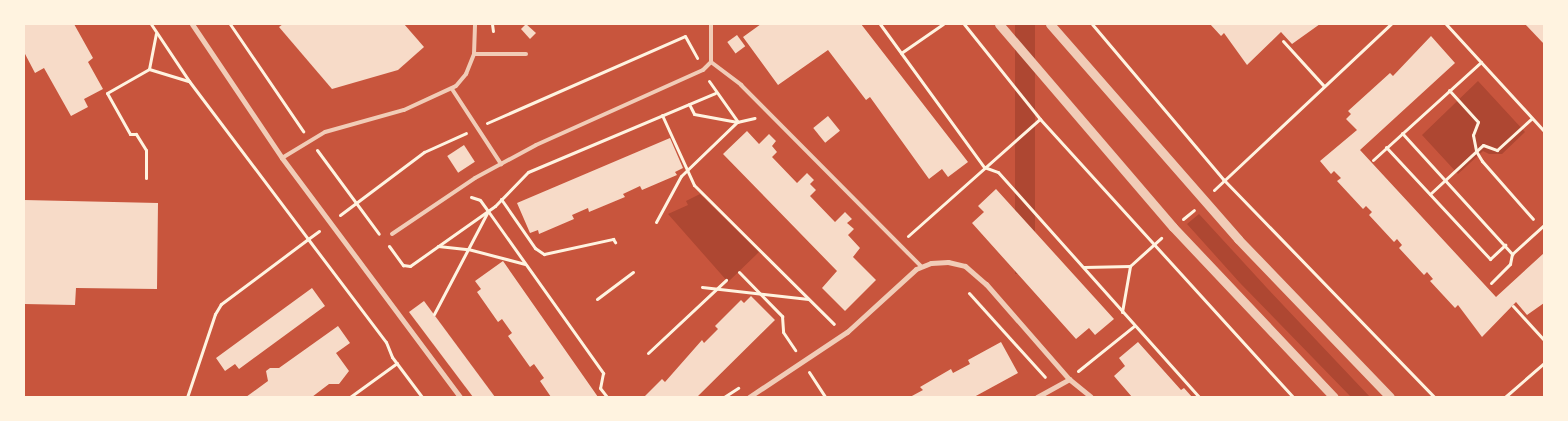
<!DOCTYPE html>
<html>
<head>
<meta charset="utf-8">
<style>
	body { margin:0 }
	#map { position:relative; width:1568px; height:421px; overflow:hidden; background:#c8553d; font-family:"Zilla Slab",serif }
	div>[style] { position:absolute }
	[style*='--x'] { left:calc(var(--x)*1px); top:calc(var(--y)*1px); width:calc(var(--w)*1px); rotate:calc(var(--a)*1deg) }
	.green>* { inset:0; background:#ae4732; transform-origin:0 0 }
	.building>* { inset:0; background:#f7dbc8; transform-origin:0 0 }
	.path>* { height:3px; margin:-1.5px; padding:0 1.5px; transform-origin:1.5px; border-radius:1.5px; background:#fff3e0 }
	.service>* { height:4px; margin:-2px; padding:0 2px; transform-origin:2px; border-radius:2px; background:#f1ccb7 }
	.minor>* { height:5px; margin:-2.5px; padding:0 2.5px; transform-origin:2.5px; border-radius:2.5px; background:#f1ccb7 }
	.tertiary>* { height:9px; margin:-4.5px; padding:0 4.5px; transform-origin:4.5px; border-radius:4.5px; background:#f1ccb7 }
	span { translate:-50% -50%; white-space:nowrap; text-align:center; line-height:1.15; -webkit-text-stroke:4px #fff3e0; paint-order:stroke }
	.frame { position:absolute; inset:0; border:25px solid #fff3e0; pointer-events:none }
</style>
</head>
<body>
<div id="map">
	<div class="green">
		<div style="left:1015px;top:24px;width:20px;height:250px"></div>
		<div style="clip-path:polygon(1478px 81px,1525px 132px,1502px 154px,1489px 154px,1483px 151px,1458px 174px,1422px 135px)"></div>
		<div style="clip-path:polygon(700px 194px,759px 252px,728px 282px,668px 214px,688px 205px,686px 201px)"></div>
		<div style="clip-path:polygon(1199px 214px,1267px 288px,1370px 397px,1351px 397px,1240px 283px,1187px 224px)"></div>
	</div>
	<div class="building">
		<div style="clip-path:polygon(24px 24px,74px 24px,93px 58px,88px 62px,103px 89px,84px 99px,88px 107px,71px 116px,44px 68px,35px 73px,24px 52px)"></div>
		<div style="clip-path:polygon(283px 24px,404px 24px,424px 47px,398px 70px,332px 89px,279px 27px)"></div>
		<div style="clip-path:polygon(526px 24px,536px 33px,530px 39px,521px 29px)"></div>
		<div style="clip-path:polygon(761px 24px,861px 24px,968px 162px,948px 177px,942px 169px,929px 179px,870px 97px,866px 100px,828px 50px,778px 85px,743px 37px)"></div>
		<div style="clip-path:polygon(1210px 24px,1320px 24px,1292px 44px,1281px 32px,1247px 65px,1224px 33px,1221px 36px)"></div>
		<div style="clip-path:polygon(1525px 24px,1544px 24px,1544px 44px)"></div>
		<div style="left:737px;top:35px;width:14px;height:12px;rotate:54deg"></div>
		<div style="clip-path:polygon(1431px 36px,1455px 63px,1360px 150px,1496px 297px,1544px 253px,1544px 303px,1527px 315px,1516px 302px,1482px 337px,1458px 305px,1455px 308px,1430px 281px,1433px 279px,1427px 272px,1424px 275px,1399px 248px,1402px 245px,1397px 239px,1394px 242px,1369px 215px,1372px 212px,1366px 206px,1363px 209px,1337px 181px,1341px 178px,1334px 171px,1331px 174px,1320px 161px,1357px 130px,1346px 119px,1351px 114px,1348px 111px,1390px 73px,1393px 76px)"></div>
		<div style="left:828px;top:116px;width:19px;height:19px;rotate:51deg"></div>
		<div style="clip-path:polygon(747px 131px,759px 144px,769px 134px,776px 141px,772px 146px,777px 152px,772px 157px,797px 183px,807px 173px,814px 180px,810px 184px,816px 190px,810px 196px,835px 222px,845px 212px,852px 219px,847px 223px,854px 229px,848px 235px,860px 248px,853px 257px,876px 280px,845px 311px,822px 288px,837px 271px,723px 154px)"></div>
		<div style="clip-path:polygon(670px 138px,683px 168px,675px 172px,677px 175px,642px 190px,640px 186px,623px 194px,625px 197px,589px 212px,588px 208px,572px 215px,574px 219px,539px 234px,538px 230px,530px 233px,517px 203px)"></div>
		<div style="left:464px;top:145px;width:20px;height:20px;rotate:57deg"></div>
		<div style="clip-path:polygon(996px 189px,1114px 319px,1095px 335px,1089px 328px,1076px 339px,972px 223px,984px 212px,978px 206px)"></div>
		<div style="clip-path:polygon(24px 200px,158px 203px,157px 289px,76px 288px,75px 305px,24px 304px)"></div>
		<div style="clip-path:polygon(503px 261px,598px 397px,551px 397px,540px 381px,544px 378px,534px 364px,530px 367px,508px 336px,512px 333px,502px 319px,498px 322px,477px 292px,481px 289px,475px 281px)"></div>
		<div style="clip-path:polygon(312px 288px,325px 306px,239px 369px,235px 364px,225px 371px,216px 358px)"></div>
		<div style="clip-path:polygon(751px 296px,775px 320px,697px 397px,644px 397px,662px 379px,665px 382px,702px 340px,704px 343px,718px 329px,715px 326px,741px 300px,744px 303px)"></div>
		<div style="clip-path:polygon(424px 301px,495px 397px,473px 397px,409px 312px)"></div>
		<div style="clip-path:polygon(338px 326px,350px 343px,336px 353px,349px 371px,339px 384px,329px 384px,312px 397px,246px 397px,268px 381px,266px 371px,270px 368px,279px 368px)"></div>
		<div style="clip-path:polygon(1001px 342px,1018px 373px,974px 397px,910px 397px,923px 390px,920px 387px,951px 369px,953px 373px,970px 364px,968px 360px)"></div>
		<div style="clip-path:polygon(1138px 342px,1181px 390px,1184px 388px,1192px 397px,1132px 397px,1114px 376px,1125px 366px,1119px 358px)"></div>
	</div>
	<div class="path">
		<div style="--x:151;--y:24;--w:69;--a:56.3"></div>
		<div style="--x:189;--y:81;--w:198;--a:53"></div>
		<div style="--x:308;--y:239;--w:109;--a:143.2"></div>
		<div style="--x:221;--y:304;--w:12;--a:121"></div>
		<div style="--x:215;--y:314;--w:88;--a:108.6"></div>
		<div style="--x:230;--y:24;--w:130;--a:55.7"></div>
		<div style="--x:492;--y:24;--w:7;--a:82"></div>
		<div style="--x:880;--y:24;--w:177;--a:54"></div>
		<div style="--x:984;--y:167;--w:15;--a:20"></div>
		<div style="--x:998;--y:172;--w:302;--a:48.2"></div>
		<div style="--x:964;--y:24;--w:122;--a:51.3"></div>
		<div style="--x:1040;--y:119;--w:376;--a:47.7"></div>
		<div style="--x:1092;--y:24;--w:203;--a:49.8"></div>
		<div style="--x:1223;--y:179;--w:303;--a:45.9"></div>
		<div style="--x:1446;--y:24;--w:145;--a:47.5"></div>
		<div style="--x:1283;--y:41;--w:61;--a:47.7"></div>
		<div style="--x:901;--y:53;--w:51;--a:-34.6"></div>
		<div style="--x:149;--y:69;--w:36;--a:-79"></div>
		<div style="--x:709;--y:81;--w:50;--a:54.7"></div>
		<div style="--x:1449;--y:90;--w:43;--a:47.8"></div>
		<div style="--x:1478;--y:122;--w:14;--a:111"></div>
		<div style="--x:1473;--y:135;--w:16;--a:79"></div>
		<div style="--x:1476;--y:151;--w:12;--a:59"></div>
		<div style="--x:1482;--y:161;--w:77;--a:48.7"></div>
		<div style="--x:689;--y:104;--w:11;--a:63"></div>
		<div style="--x:694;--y:114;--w:44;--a:10.5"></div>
		<div style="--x:737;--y:122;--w:18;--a:-13"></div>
		<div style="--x:662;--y:115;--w:77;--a:65.4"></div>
		<div style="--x:694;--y:185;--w:197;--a:44.8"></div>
		<div style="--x:487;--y:123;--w:216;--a:-23.7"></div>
		<div style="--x:685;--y:36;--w:25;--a:61"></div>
		<div style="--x:1402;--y:133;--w:164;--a:47.7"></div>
		<div style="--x:1386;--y:147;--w:153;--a:47.1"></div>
		<div style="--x:1490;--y:259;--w:21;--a:-43"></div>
		<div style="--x:317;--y:150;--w:104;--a:53.6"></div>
		<div style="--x:1373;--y:160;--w:146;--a:-42.2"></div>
		<div style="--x:146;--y:178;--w:28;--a:-90"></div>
		<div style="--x:146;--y:150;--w:19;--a:-122"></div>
		<div style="--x:136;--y:134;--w:6;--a:180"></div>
		<div style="--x:130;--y:134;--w:47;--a:-119.3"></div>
		<div style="--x:107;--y:93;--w:48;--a:-29.7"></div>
		<div style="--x:149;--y:69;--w:41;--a:17.1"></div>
		<div style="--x:1214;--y:190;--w:243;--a:-43.2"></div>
		<div style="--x:1430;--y:194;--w:72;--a:-42.8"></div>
		<div style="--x:1483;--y:145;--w:15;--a:20"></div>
		<div style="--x:1497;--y:150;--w:47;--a:-42.4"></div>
		<div style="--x:471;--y:197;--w:9;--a:18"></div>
		<div style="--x:480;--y:200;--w:14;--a:54"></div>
		<div style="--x:488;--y:211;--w:199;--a:54.6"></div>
		<div style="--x:603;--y:373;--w:15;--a:101"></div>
		<div style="--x:600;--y:388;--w:11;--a:52"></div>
		<div style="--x:501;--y:199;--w:60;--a:55.2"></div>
		<div style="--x:535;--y:248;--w:11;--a:34"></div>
		<div style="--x:544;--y:254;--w:71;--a:-12.3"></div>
		<div style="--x:613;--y:239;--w:4;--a:56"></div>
		<div style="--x:340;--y:215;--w:105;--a:-36.9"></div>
		<div style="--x:424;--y:152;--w:46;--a:-24.3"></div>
		<div style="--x:1183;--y:219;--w:14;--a:-39"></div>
		<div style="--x:656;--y:222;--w:52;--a:-61.5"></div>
		<div style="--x:681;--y:176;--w:78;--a:-44"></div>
		<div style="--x:319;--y:231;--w:14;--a:144"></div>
		<div style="--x:308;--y:239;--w:129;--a:52.9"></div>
		<div style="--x:386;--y:342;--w:16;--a:68"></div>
		<div style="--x:392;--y:357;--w:50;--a:53.1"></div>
		<div style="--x:908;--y:236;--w:176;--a:-41.6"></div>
		<div style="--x:389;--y:246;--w:24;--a:54"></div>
		<div style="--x:403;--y:265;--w:7;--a:8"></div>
		<div style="--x:410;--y:266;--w:104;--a:-35.2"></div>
		<div style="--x:495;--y:206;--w:47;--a:-45.9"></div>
		<div style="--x:528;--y:172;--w:203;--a:-22.9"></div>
		<div style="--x:438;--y:246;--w:30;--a:6"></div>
		<div style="--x:468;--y:249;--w:59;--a:14.7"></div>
		<div style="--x:1084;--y:267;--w:46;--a:-1.2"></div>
		<div style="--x:739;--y:272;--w:62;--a:45.7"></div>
		<div style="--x:782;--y:316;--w:16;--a:86"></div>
		<div style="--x:783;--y:332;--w:22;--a:56"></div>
		<div style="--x:1491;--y:283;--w:27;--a:-45"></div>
		<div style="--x:1510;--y:264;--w:10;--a:-79"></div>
		<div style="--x:1512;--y:254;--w:43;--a:-42.2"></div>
		<div style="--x:702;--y:287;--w:107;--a:6.5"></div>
		<div style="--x:969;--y:293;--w:113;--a:47.9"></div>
		<div style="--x:597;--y:299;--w:45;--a:-36.9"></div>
		<div style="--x:1513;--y:306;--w:46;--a:47.6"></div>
		<div style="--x:1122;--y:312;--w:47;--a:-80.1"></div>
		<div style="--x:1130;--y:266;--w:42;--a:-42.1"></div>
		<div style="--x:434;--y:314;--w:114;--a:-62.3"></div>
		<div style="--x:648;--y:353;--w:107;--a:-43.1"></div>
		<div style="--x:1078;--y:371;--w:72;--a:-38.8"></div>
		<div style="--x:809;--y:372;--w:30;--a:57"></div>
		<div style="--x:350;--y:397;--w:58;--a:-35.9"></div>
		<div style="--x:724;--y:397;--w:17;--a:-33"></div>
		<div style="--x:1505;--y:397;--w:52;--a:-41.1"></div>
	</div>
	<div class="service">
		<div style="--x:474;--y:54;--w:52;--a:0"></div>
		<div style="--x:711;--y:62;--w:38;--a:37"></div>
		<div style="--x:741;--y:85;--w:255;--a:45.2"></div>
		<div style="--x:452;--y:89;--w:90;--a:56.8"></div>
		<div style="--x:282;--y:158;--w:50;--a:-31.2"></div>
		<div style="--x:325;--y:132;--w:82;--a:-15.6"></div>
		<div style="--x:404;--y:110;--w:57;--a:-24.8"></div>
		<div style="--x:456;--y:86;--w:16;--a:-50"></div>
		<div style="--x:466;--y:74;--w:22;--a:-68"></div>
		<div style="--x:474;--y:54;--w:30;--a:-88"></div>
		<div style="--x:392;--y:234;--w:100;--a:-34"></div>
		<div style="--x:475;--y:178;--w:69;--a:-28.4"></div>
		<div style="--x:536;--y:145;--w:183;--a:-24.2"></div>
		<div style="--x:703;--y:70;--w:11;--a:-45"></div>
		<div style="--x:711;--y:62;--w:38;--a:-90"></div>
	</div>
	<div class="minor">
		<div style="--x:192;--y:24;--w:161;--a:56.1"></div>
		<div style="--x:282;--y:158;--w:298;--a:53.3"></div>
		<div style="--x:749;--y:397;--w:118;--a:-33.6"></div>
		<div style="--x:847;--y:332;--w:93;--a:-42.4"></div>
		<div style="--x:916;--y:269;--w:16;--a:-22"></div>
		<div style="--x:931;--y:263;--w:17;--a:-3"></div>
		<div style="--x:948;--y:262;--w:17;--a:13"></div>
		<div style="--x:965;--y:266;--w:28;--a:41"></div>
		<div style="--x:986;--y:284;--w:126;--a:48.9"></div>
		<div style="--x:1069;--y:379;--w:28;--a:39"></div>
		<div style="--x:1037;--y:397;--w:37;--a:-29"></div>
	</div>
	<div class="tertiary">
		<div style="--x:999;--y:24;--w:267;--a:49.4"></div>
		<div style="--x:1173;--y:227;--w:234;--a:46.6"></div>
		<div style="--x:1050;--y:24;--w:286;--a:48.8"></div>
		<div style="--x:1238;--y:239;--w:219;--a:46.1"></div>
	</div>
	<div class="frame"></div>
</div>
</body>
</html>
